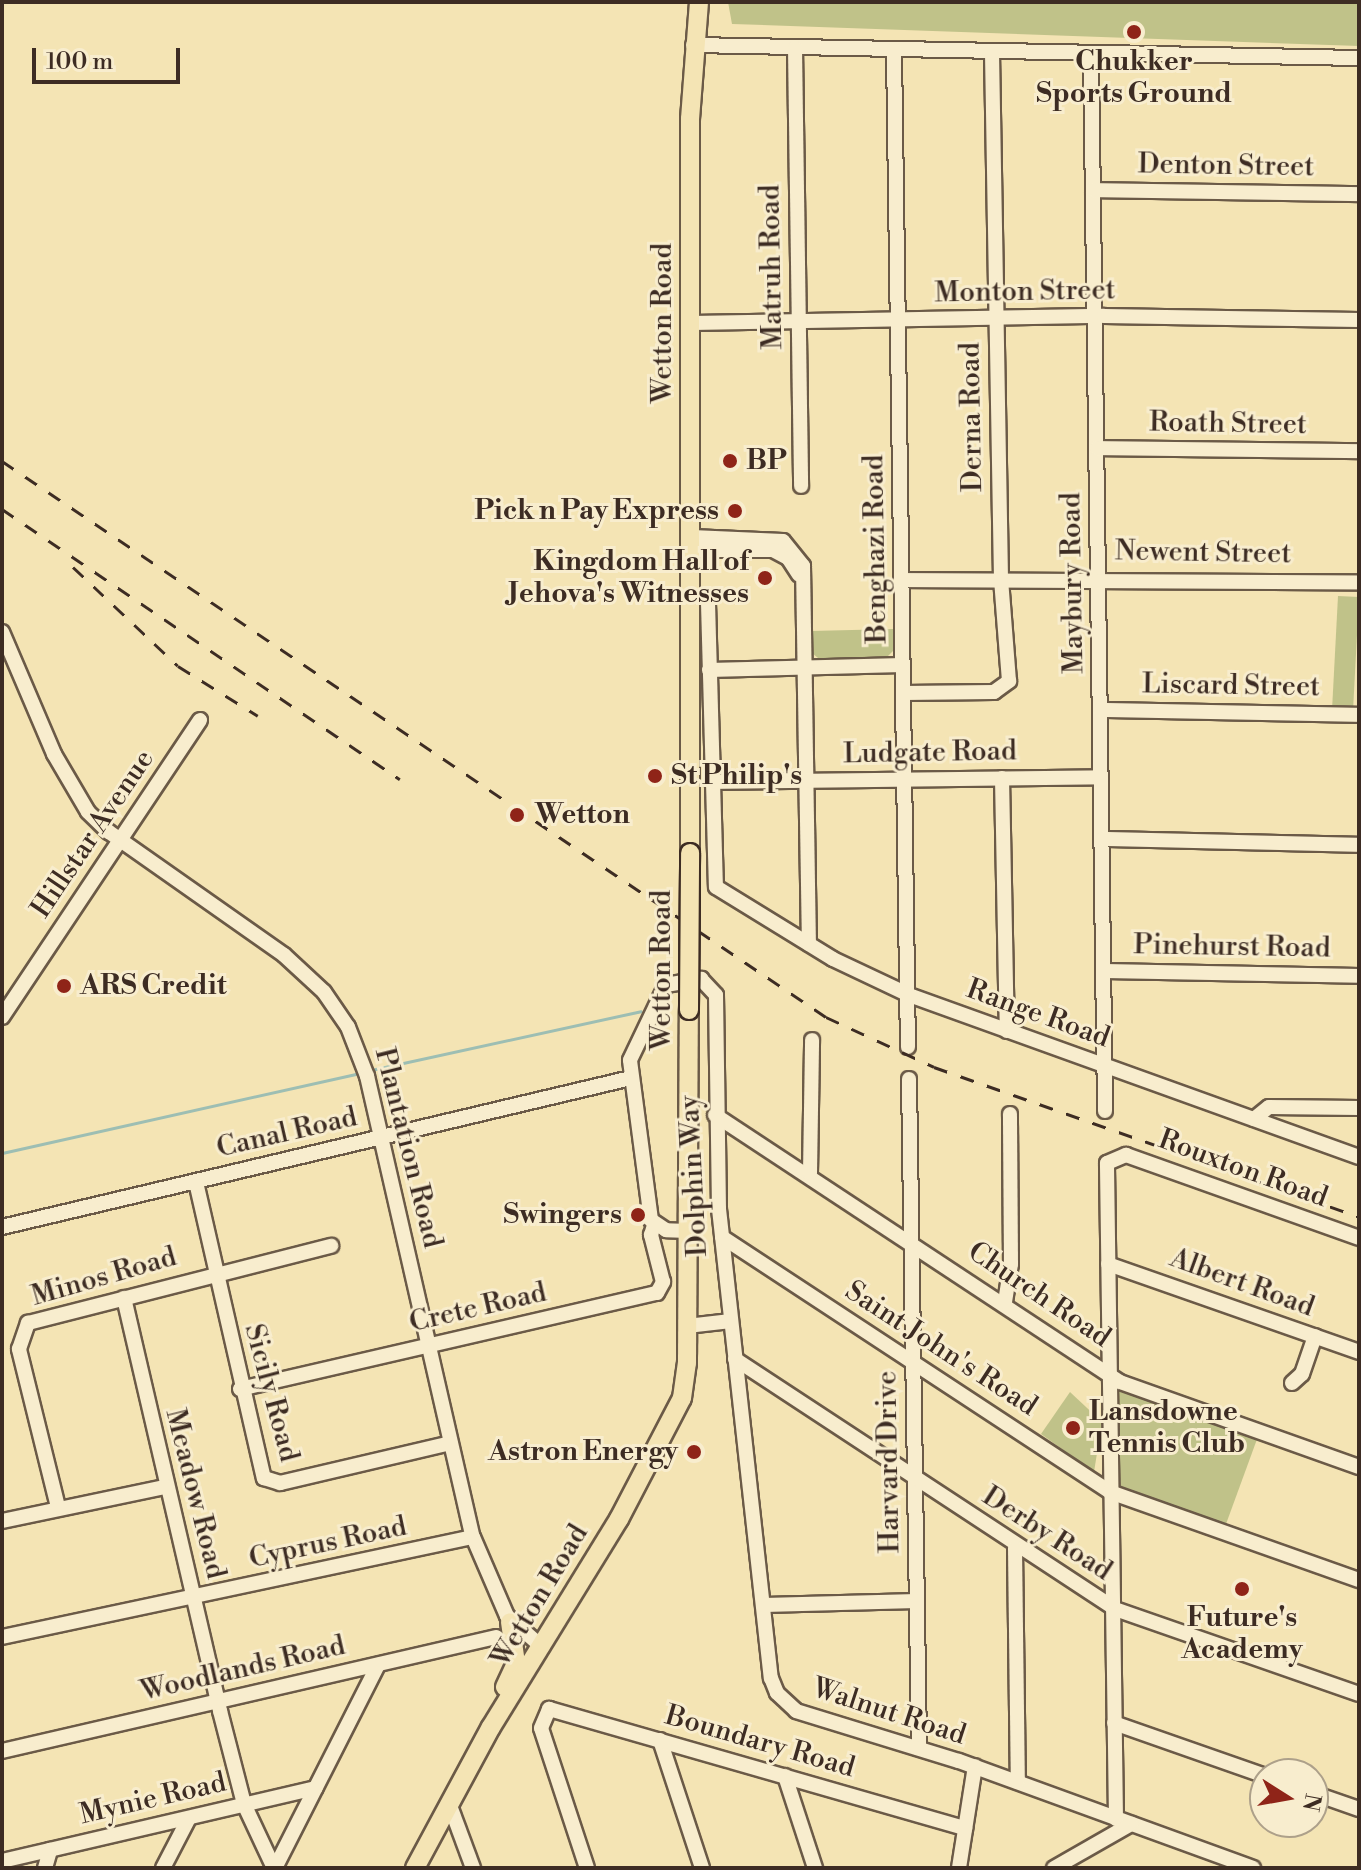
<!DOCTYPE html>
<html>
<head>
<meta charset="utf-8">
<style>
	body { margin:0 }
	#map { position:relative; width:1361px; height:1870px; overflow:hidden; background:#f4e4b4; font-family:"Libre Bodoni",serif }
	div>[style] { position:absolute }
	[style*='--x'] { left:calc(var(--x)*1px); top:calc(var(--y)*1px); width:calc(var(--w)*1px); rotate:calc(var(--a)*1deg) }
	.green>* { inset:0; background:#c0c289; transform-origin:0 0 }
	.stream>* { height:3px; margin:-1.5px; padding:0 1.5px; transform-origin:1.5px; border-radius:1.5px; background:#9dbeb3 }
	.roads { filter:drop-shadow(2px 0 #6b5a47) drop-shadow(-2px 0 #6b5a47) drop-shadow(0 2px #6b5a47) drop-shadow(0 -2px #6b5a47) }
	.minor>* { height:14px; margin:-7px; padding:0 7px; transform-origin:7px; border-radius:7px; background:#f8edce }
	.major>* { height:18px; margin:-9px; padding:0 9px; transform-origin:9px; border-radius:9px; background:#f4e4b4 }
	.rail>* { height:3px; margin-top:-1.5px; transform-origin:0; background:repeating-linear-gradient(90deg,#3d2c23 0 14px,transparent 0 28px) }
	.bridges { filter:drop-shadow(2px 0 #3d2c23) drop-shadow(-2px 0 #3d2c23) drop-shadow(0 2px #3d2c23) drop-shadow(0 -2px #3d2c23) }
	.major-bridge>* { height:18px; margin:-9px; padding:0 9px; transform-origin:9px; border-radius:9px; background:#f4e4b4 }
	.dots>* { width:22px; height:22px; translate:-50% -50%; box-sizing:border-box; border:4px solid #f8edce; border-radius:50% }
	span { translate:-50% -50%; white-space:nowrap; text-align:center; line-height:1.15; -webkit-text-stroke:6px #f8edce; paint-order:stroke }
	.poi-label { font-size:28px; color:#3d2c23; font-weight:700 }
	.left { translate:0 -50%; text-align:left }
	.right { translate:-100% -50%; text-align:right }
	.street-label { font-size:28px; color:#3d2c23 }
	.frame { position:absolute; inset:0; border:4px solid #3d2c23; pointer-events:none }
	.north { position:absolute; left:1249px; top:1758px; width:80px; height:80px; box-sizing:border-box; background:#f8edce; border:2px solid #ada08a; border-radius:50%; rotate:101deg; font-size:22px; font-weight:700; line-height:32px; text-align:center; color:#3d2c23 }
	.north::after { content:''; display:block; margin:auto; width:28px; height:36px; background:#8f2418; clip-path:polygon(50% 0,100% 100%,50% 72%,0 100%) }
	.scale { position:absolute; left:32px; top:48px; width:148px; height:36px; box-sizing:border-box; border:4px solid #3d2c23; border-top:0; padding-left:10px; font-size:24px; line-height:28px; white-space:nowrap; color:#3d2c23; -webkit-text-stroke:6px #f8edce; paint-order:stroke }
</style>
</head>
<body>
<div id="map">
	<div class="green">
		<div style="clip-path:polygon(728px 2px,1359px 2px,1359px 46px,732px 24px)"></div>
		<div style="left:1338px;top:596px;width:21px;height:110px;rotate:3deg"></div>
		<div style="clip-path:polygon(893px 629px,893px 651px,886px 658px,818px 658px,812px 653px,811px 631px)"></div>
		<div style="clip-path:polygon(1110px 1375px,1260px 1431px,1222px 1535px,1110px 1495px)"></div>
		<div style="clip-path:polygon(1070px 1392px,1102px 1422px,1094px 1472px,1041px 1434px)"></div>
	</div>
	<div class="stream">
		<div style="--x:371;--y:1070;--w:276;--a:-12.3"></div>
		<div style="--x:2;--y:1153;--w:367;--a:-12.6"></div>
	</div>
	<div class="roads">
		<div class="minor">
			<div style="--x:693;--y:45;--w:666;--a:1.12"></div>
			<div style="--x:795;--y:48;--w:438;--a:89.2"></div>
			<div style="--x:894;--y:50;--w:997;--a:89.2"></div>
			<div style="--x:1091;--y:54;--w:1057;--a:89.24"></div>
			<div style="--x:1093;--y:190;--w:266;--a:0.9"></div>
			<div style="--x:692;--y:323;--w:412;--a:-1"></div>
			<div style="--x:1104;--y:316;--w:255;--a:0.9"></div>
			<div style="--x:1097;--y:448;--w:262;--a:0.7"></div>
			<div style="--x:692;--y:537;--w:91;--a:2.5"></div>
			<div style="--x:783;--y:541;--w:32;--a:51"></div>
			<div style="--x:803;--y:566;--w:378;--a:89.1"></div>
			<div style="--x:692;--y:550;--w:81;--a:0"></div>
			<div style="--x:773;--y:550;--w:17;--a:28"></div>
			<div style="--x:788;--y:558;--w:20;--a:57"></div>
			<div style="--x:902;--y:580;--w:457;--a:0.3"></div>
			<div style="--x:708;--y:603;--w:284;--a:88.4"></div>
			<div style="--x:716;--y:887;--w:137;--a:31.6"></div>
			<div style="--x:833;--y:959;--w:84;--a:25.3"></div>
			<div style="--x:909;--y:995;--w:478;--a:19.8"></div>
			<div style="--x:2;--y:632;--w:133;--a:66.9"></div>
			<div style="--x:54;--y:754;--w:67;--a:59.6"></div>
			<div style="--x:88;--y:812;--w:29;--a:44"></div>
			<div style="--x:109;--y:832;--w:214;--a:35.1"></div>
			<div style="--x:284;--y:955;--w:54;--a:42.8"></div>
			<div style="--x:324;--y:992;--w:42;--a:55.6"></div>
			<div style="--x:348;--y:1027;--w:53;--a:68.8"></div>
			<div style="--x:367;--y:1076;--w:473;--a:77.1"></div>
			<div style="--x:473;--y:1537;--w:86;--a:66.7"></div>
			<div style="--x:507;--y:1616;--w:47;--a:41.5"></div>
			<div style="--x:709;--y:670;--w:194;--a:-1.5"></div>
			<div style="--x:904;--y:693;--w:90;--a:-0.6"></div>
			<div style="--x:994;--y:692;--w:19;--a:-36"></div>
			<div style="--x:1009;--y:681;--w:102;--a:-94.5"></div>
			<div style="--x:1001;--y:579;--w:528;--a:-90.98"></div>
			<div style="--x:1101;--y:710;--w:258;--a:1.1"></div>
			<div style="--x:1002;--y:778;--w:253;--a:88.9"></div>
			<div style="--x:712;--y:782;--w:389;--a:-0.7"></div>
			<div style="--x:1104;--y:839;--w:255;--a:1.3"></div>
			<div style="--x:1105;--y:971;--w:254;--a:1.1"></div>
			<div style="--x:2;--y:1017;--w:357;--a:-56.3"></div>
			<div style="--x:909;--y:1079;--w:669;--a:89.14"></div>
			<div style="--x:715;--y:1115;--w:485;--a:33.4"></div>
			<div style="--x:1120;--y:1382;--w:254;--a:19.6"></div>
			<div style="--x:1254;--y:1119;--w:19;--a:-39"></div>
			<div style="--x:1269;--y:1107;--w:90;--a:0.6"></div>
			<div style="--x:810;--y:1173;--w:133;--a:-89.1"></div>
			<div style="--x:196;--y:1182;--w:304;--a:77.1"></div>
			<div style="--x:264;--y:1478;--w:17;--a:17"></div>
			<div style="--x:280;--y:1483;--w:175;--a:-13.2"></div>
			<div style="--x:2;--y:1227;--w:646;--a:-13.33"></div>
			<div style="--x:689;--y:1231;--w:23;--a:-178"></div>
			<div style="--x:666;--y:1230;--w:18;--a:-146"></div>
			<div style="--x:651;--y:1220;--w:161;--a:-97.5"></div>
			<div style="--x:630;--y:1060;--w:83;--a:-64.4"></div>
			<div style="--x:666;--y:985;--w:36;--a:-10"></div>
			<div style="--x:701;--y:979;--w:22;--a:47"></div>
			<div style="--x:716;--y:995;--w:214;--a:89.2"></div>
			<div style="--x:719;--y:1209;--w:472;--a:83.7"></div>
			<div style="--x:771;--y:1678;--w:16;--a:68"></div>
			<div style="--x:777;--y:1693;--w:26;--a:43"></div>
			<div style="--x:796;--y:1711;--w:170;--a:17.1"></div>
			<div style="--x:959;--y:1761;--w:313;--a:20"></div>
			<div style="--x:722;--y:1237;--w:464;--a:33.3"></div>
			<div style="--x:1110;--y:1492;--w:264;--a:19.5"></div>
			<div style="--x:1108;--y:1264;--w:266;--a:19.3"></div>
			<div style="--x:124;--y:1298;--w:424;--a:76.9"></div>
			<div style="--x:220;--y:1711;--w:96;--a:75.5"></div>
			<div style="--x:244;--y:1804;--w:71;--a:64.9"></div>
			<div style="--x:1005;--y:1302;--w:38;--a:-81"></div>
			<div style="--x:1011;--y:1264;--w:150;--a:-90.4"></div>
			<div style="--x:687;--y:1326;--w:44;--a:-6.5"></div>
			<div style="--x:735;--y:1359;--w:455;--a:33.3"></div>
			<div style="--x:1115;--y:1609;--w:258;--a:19.2"></div>
			<div style="--x:1292;--y:1383;--w:13;--a:-42"></div>
			<div style="--x:1302;--y:1374;--w:40;--a:-71.1"></div>
			<div style="--x:240;--y:1389;--w:428;--a:-13"></div>
			<div style="--x:657;--y:1293;--w:13;--a:-61"></div>
			<div style="--x:663;--y:1282;--w:49;--a:-104.3"></div>
			<div style="--x:651;--y:1235;--w:10;--a:-73"></div>
			<div style="--x:58;--y:1507;--w:163;--a:-103.9"></div>
			<div style="--x:19;--y:1349;--w:28;--a:-71"></div>
			<div style="--x:28;--y:1323;--w:313;--a:-14.3"></div>
			<div style="--x:2;--y:1521;--w:167;--a:-11.8"></div>
			<div style="--x:1015;--y:1548;--w:234;--a:89.3"></div>
			<div style="--x:764;--y:1605;--w:153;--a:-1.5"></div>
			<div style="--x:2;--y:1637;--w:481;--a:-12"></div>
			<div style="--x:1114;--y:1723;--w:160;--a:19.3"></div>
			<div style="--x:660;--y:1740;--w:135;--a:71.8"></div>
			<div style="--x:2;--y:1751;--w:507;--a:-12.99"></div>
			<div style="--x:785;--y:1776;--w:97;--a:71.9"></div>
			<div style="--x:1313;--y:1793;--w:49;--a:19.2"></div>
			<div style="--x:449;--y:1803;--w:69;--a:69.7"></div>
			<div style="--x:1116;--y:1819;--w:656;--a:-90.79"></div>
			<div style="--x:1107;--y:1163;--w:21;--a:-23"></div>
			<div style="--x:1126;--y:1155;--w:247;--a:19.6"></div>
			<div style="--x:2;--y:1861;--w:322;--a:-13.1"></div>
			<div style="--x:45;--y:1868;--w:19;--a:-74"></div>
			<div style="--x:163;--y:1868;--w:56;--a:-62.5"></div>
			<div style="--x:275;--y:1868;--w:228;--a:-63.1"></div>
			<div style="--x:587;--y:1868;--w:147;--a:-108.2"></div>
			<div style="--x:541;--y:1728;--w:21;--a:-67"></div>
			<div style="--x:549;--y:1709;--w:433;--a:16"></div>
			<div style="--x:959;--y:1868;--w:103;--a:-81.1"></div>
			<div style="--x:1054;--y:1868;--w:89;--a:-29.7"></div>
		</div>
		<div class="major">
			<div style="--x:690;--y:853;--w:734;--a:-90"></div>
			<div style="--x:690;--y:119;--w:117;--a:-85.6"></div>
			<div style="--x:505;--y:1687;--w:26;--a:-65"></div>
			<div style="--x:516;--y:1663;--w:41;--a:-98.3"></div>
			<div style="--x:415;--y:1868;--w:160;--a:-61.7"></div>
			<div style="--x:491;--y:1727;--w:244;--a:-58.4"></div>
			<div style="--x:619;--y:1519;--w:136;--a:-62.5"></div>
			<div style="--x:682;--y:1398;--w:35;--a:-82"></div>
			<div style="--x:687;--y:1363;--w:353;--a:-89.7"></div>
		</div>
	</div>
	<div class="rail">
		<div style="--x:2;--y:461;--w:994;--a:34.01"></div>
		<div style="--x:826;--y:1017;--w:119;--a:24.8"></div>
		<div style="--x:934;--y:1067;--w:451;--a:19.4"></div>
		<div style="--x:2;--y:509;--w:481;--a:34.2"></div>
		<div style="--x:73;--y:567;--w:144;--a:43.3"></div>
		<div style="--x:178;--y:666;--w:94;--a:32"></div>
	</div>
	<div class="bridges">
		<div class="major-bridge">
			<div style="--x:689;--y:1010;--w:157;--a:-89.6"></div>
		</div>
	</div>
	<div class="dots">
		<div style="left:1134px;top:32px;background:#8f2418"></div>
		<div style="left:730px;top:461px;background:#8f2418"></div>
		<div style="left:735px;top:511px;background:#8f2418"></div>
		<div style="left:765px;top:578px;background:#8f2418"></div>
		<div style="left:655px;top:776px;background:#8f2418"></div>
		<div style="left:517px;top:815px;background:#8f2418"></div>
		<div style="left:64px;top:986px;background:#8f2418"></div>
		<div style="left:638px;top:1215px;background:#8f2418"></div>
		<div style="left:1073px;top:1428px;background:#8f2418"></div>
		<div style="left:694px;top:1452px;background:#8f2418"></div>
		<div style="left:1242px;top:1589px;background:#8f2418"></div>
	</div>
	<div class="poi-label">
		<span style="left:1134px;top:78px">Chukker<br>Sports Ground</span>
		<span class="left" style="left:746px;top:461px">BP</span>
		<span class="right" style="left:719px;top:511px">Pick n Pay Express</span>
		<span class="right" style="left:749px;top:578px">Kingdom Hall of<br>Jehova's Witnesses</span>
		<span class="left" style="left:671px;top:776px">St Philip's</span>
		<span class="left" style="left:535px;top:815px">Wetton</span>
		<span class="left" style="left:80px;top:986px">ARS Credit</span>
		<span class="right" style="left:622px;top:1215px">Swingers</span>
		<span class="left" style="left:1089px;top:1428px">Lansdowne<br>Tennis Club</span>
		<span class="right" style="left:678px;top:1452px">Astron Energy</span>
		<span style="left:1242px;top:1634px">Future's<br>Academy</span>
	</div>
	<div class="street-label">
		<span style="left:1226px;top:166px;rotate:1deg">Denton Street</span>
		<span style="left:772px;top:267px;rotate:-91deg">Matruh Road</span>
		<span style="left:1025px;top:292px;rotate:-1deg">Monton Street</span>
		<span style="left:663px;top:323px;rotate:-90deg">Wetton Road</span>
		<span style="left:972px;top:417px;rotate:-91deg">Derna Road</span>
		<span style="left:1228px;top:424px;rotate:1deg">Roath Street</span>
		<span style="left:876px;top:549px;rotate:-91deg">Benghazi Road</span>
		<span style="left:1203px;top:553px;rotate:1deg">Newent Street</span>
		<span style="left:1073px;top:583px;rotate:-91deg">Maybury Road</span>
		<span style="left:1231px;top:686px;rotate:1deg">Liscard Street</span>
		<span style="left:930px;top:753px;rotate:-1deg">Ludgate Road</span>
		<span style="left:93px;top:834px;rotate:-56deg">Hillstar Avenue</span>
		<span style="left:1232px;top:947px;rotate:1deg">Pinehurst Road</span>
		<span style="left:662px;top:970px;rotate:-90deg">Wetton Road</span>
		<span style="left:1038px;top:1014px;rotate:20deg">Range Road</span>
		<span style="left:287px;top:1133px;rotate:-13deg">Canal Road</span>
		<span style="left:408px;top:1148px;rotate:76deg">Plantation Road</span>
		<span style="left:1243px;top:1169px;rotate:20deg">Rouxton Road</span>
		<span style="left:694px;top:1176px;rotate:-93deg">Dolphin Way</span>
		<span style="left:104px;top:1277px;rotate:-16deg">Minos Road</span>
		<span style="left:1242px;top:1283px;rotate:20deg">Albert Road</span>
		<span style="left:1039px;top:1295px;rotate:34deg">Church Road</span>
		<span style="left:478px;top:1308px;rotate:-13deg">Crete Road</span>
		<span style="left:941px;top:1349px;rotate:33deg">Saint John's Road</span>
		<span style="left:271px;top:1393px;rotate:75deg">Sicily Road</span>
		<span style="left:889px;top:1462px;rotate:-91deg">Harvard Drive</span>
		<span style="left:195px;top:1494px;rotate:76deg">Meadow Road</span>
		<span style="left:1047px;top:1534px;rotate:33deg">Derby Road</span>
		<span style="left:328px;top:1543px;rotate:-12deg">Cyprus Road</span>
		<span style="left:540px;top:1596px;rotate:-59deg">Wetton Road</span>
		<span style="left:243px;top:1669px;rotate:-13deg">Woodlands Road</span>
		<span style="left:889px;top:1712px;rotate:18deg">Walnut Road</span>
		<span style="left:760px;top:1742px;rotate:16deg">Boundary Road</span>
		<span style="left:153px;top:1799px;rotate:-13deg">Mynie Road</span>
	</div>
	<div class="frame"></div>
	<div class="north">N</div>
	<div class="scale">100 m</div>
</div>
</body>
</html>
